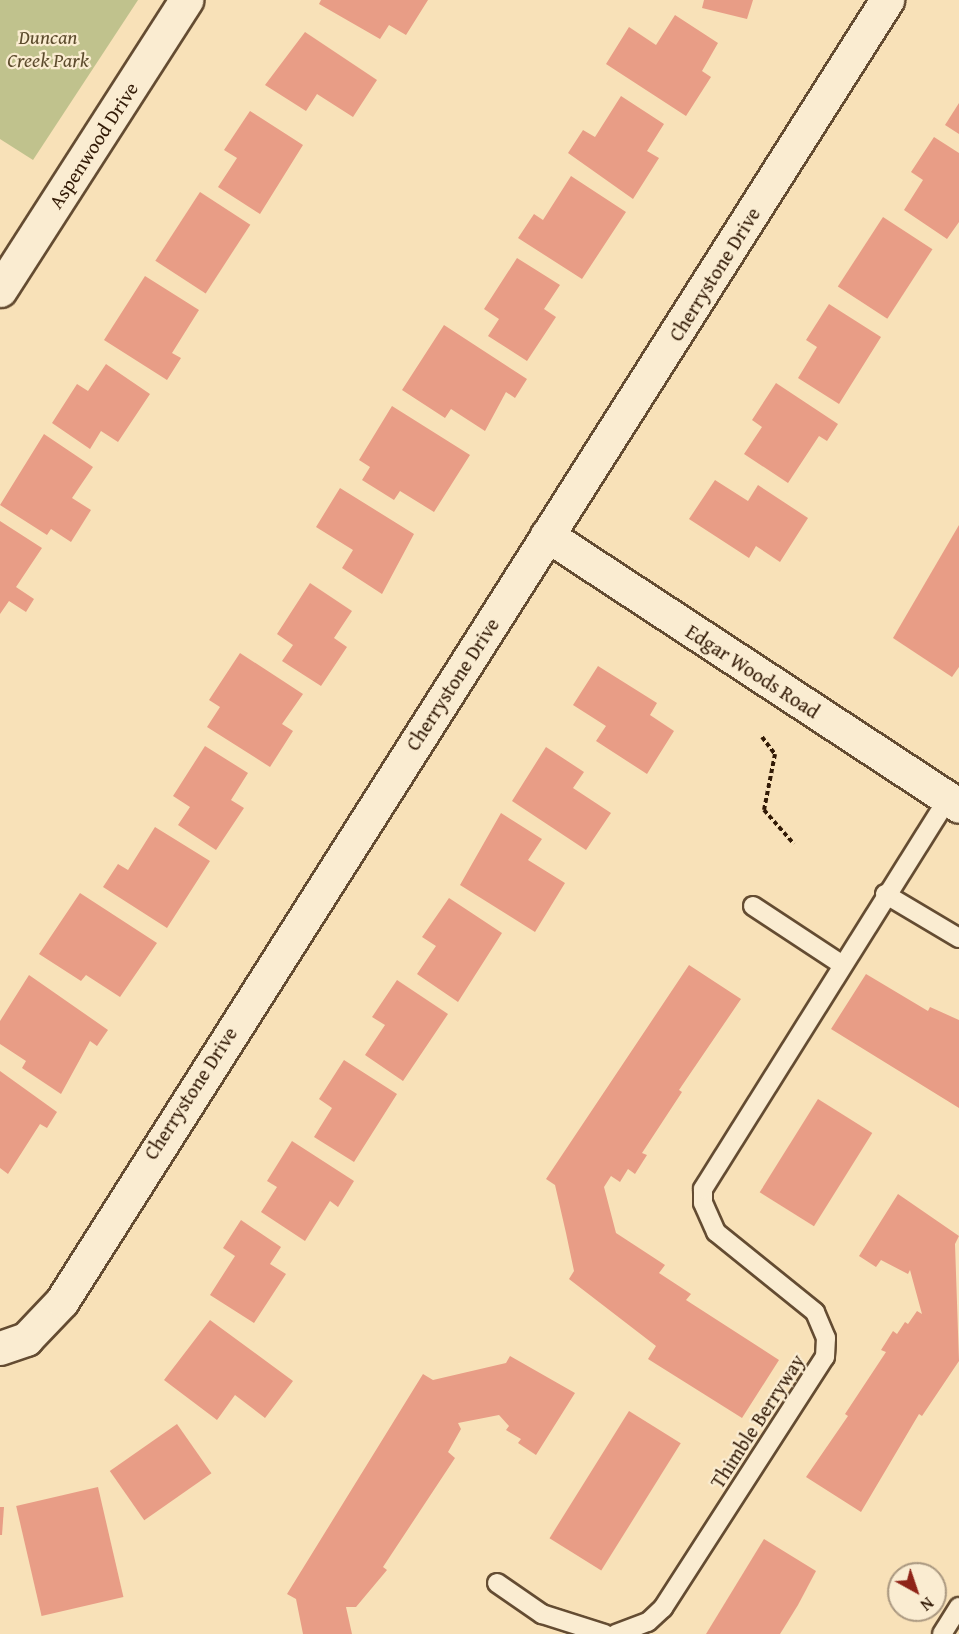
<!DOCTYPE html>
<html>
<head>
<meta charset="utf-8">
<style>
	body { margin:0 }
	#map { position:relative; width:959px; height:1634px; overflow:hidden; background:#f8e1b8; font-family:"Gentium Book Plus",serif }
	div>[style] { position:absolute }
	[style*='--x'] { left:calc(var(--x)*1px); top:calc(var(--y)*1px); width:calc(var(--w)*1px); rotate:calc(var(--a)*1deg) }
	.green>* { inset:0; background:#c0c28d }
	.building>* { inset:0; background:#e89d86; transform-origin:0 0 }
	.path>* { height:4px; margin-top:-2px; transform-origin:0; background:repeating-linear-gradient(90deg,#321a06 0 4.5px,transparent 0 7.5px) }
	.roads { filter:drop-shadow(2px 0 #644c32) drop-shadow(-2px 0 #644c32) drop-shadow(0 2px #644c32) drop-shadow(0 -2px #644c32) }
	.lane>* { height:18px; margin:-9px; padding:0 9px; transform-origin:9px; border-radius:9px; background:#faecd1 }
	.street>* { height:33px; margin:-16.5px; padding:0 16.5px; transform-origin:16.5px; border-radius:16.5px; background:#faecd1 }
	span { translate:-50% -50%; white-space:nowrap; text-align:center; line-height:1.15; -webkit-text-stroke:4.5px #faecd1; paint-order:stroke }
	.park-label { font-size:20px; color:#5d4c2e; font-style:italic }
	.street-label { font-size:20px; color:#321a06 }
	.north { position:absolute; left:887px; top:1562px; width:60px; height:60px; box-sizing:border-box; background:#faecd1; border:2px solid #aa9880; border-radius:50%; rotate:140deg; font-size:16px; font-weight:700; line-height:24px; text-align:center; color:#321a06 }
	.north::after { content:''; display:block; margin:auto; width:21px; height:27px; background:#8f2418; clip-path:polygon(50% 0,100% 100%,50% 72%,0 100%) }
</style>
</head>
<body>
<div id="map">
	<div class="green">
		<div style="clip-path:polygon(0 0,138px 0,33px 160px,0 139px)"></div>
	</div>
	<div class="building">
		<div style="clip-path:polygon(321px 0,428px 0,406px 35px,389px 25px,380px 39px,319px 4px)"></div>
		<div style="clip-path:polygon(704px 0,753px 0,747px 19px,702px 8px)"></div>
		<div style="clip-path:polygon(675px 15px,718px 43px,702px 71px,711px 77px,686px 116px,606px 64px,629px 27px,656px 45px)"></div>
		<div style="clip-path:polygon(305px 32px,377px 80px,353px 117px,317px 94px,306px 111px,265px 85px)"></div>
		<div style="clip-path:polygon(621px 96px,664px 124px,647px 151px,659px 158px,633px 199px,568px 153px,583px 130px,595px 137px)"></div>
		<div style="clip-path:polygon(959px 103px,959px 134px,945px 125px)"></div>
		<div style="clip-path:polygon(250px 111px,303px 145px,260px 214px,218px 187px,237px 158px,224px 150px)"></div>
		<div style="clip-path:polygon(934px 137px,959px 153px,959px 222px,947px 239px,904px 210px,923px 180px,911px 172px)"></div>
		<div style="clip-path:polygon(571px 176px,626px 212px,582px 279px,518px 238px,534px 214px,543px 220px)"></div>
		<div style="left:200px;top:192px;width:60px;height:82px;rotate:33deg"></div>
		<div style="left:883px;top:217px;width:59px;height:83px;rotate:33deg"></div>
		<div style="clip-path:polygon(517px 258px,560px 285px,544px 309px,556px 317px,527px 361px,488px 336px,499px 319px,484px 309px)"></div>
		<div style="clip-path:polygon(145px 276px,199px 310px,172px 353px,181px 358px,167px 380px,104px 340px)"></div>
		<div style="clip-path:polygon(829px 304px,881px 337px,839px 404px,798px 378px,817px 347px,806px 340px)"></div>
		<div style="clip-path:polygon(444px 325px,527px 379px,515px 398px,506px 392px,485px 431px,451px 409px,445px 418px,402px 390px)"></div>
		<div style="clip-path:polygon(106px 364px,150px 394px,118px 442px,101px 431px,90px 449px,52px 423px,77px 384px,88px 391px)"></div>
		<div style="clip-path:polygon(776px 383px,838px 424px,827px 441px,819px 436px,788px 483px,744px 454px,762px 427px,752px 420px)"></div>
		<div style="clip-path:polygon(392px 406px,470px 455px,434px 512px,400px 491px,394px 500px,362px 480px,370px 467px,359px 460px)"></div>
		<div style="clip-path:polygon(44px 434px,93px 467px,72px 498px,91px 510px,71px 542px,51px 529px,47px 535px,0 505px)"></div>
		<div style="clip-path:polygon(715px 480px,748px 501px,758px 485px,808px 518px,780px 562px,756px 546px,749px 558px,689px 519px)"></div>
		<div style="clip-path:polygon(340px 488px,414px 534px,382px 594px,342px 568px,353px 550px,316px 527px)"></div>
		<div style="clip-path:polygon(0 521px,42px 548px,16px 587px,34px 599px,26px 612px,9px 601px,0 614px)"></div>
		<div style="clip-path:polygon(959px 525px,959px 667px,952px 677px,893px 638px)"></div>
		<div style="clip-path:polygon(310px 583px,352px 611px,334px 638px,347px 647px,321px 686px,282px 661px,293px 645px,277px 634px)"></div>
		<div style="clip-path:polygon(240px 653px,303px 694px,282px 724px,293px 731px,270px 767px,207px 727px,220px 707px,209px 700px)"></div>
		<div style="clip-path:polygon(598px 666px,657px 703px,650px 715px,674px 731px,647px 774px,596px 741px,606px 726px,573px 705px)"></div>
		<div style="clip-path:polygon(205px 746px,248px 773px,231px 800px,244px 808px,216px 850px,178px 825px,190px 807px,173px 796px)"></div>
		<div style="clip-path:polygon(546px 747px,584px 772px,573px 788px,611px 813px,586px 850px,512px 801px)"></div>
		<div style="clip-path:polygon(501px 813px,542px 839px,528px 860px,565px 883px,535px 932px,460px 885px)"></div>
		<div style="clip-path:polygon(155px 827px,210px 861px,167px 928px,103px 887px,118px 864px,128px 870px)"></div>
		<div style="clip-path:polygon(80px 893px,157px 943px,120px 997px,86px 975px,81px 981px,39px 954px)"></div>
		<div style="clip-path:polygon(449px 898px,502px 933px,458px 1002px,417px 974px,436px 946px,422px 937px)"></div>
		<div style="clip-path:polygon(689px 965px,741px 999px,679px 1090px,682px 1092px,642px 1153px,647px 1155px,635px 1174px,628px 1169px,620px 1182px,611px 1176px,604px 1187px,616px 1233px,665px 1265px,659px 1273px,691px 1294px,686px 1300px,779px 1360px,742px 1418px,648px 1359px,656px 1346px,569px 1279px,574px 1271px,566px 1233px,555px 1185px,546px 1179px)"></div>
		<div style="clip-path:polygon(866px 974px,928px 1011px,930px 1007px,959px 1020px,959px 1108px,831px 1029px)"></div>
		<div style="clip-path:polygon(29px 975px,108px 1030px,97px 1046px,90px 1041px,61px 1094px,22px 1068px,26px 1061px,0 1044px,0 1021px)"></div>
		<div style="clip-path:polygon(397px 980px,448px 1014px,403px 1081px,365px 1055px,385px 1025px,372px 1017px)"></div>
		<div style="clip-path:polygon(344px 1060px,397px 1094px,354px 1162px,314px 1137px,332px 1108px,319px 1099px)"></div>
		<div style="clip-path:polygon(0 1071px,57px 1112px,47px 1128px,40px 1124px,8px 1174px,0 1168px)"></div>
		<div style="left:818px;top:1099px;width:64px;height:110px;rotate:32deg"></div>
		<div style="clip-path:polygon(292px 1141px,354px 1181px,338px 1207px,330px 1201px,305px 1241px,261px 1212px,277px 1187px,267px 1181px)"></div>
		<div style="clip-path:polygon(898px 1194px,959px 1236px,955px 1244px,959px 1361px,922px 1416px,919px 1414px,861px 1512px,806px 1477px,848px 1416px,845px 1414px,886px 1352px,881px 1350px,893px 1331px,897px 1334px,905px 1322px,908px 1324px,917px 1311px,922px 1314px,910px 1270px,908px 1274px,881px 1260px,876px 1267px,859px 1256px)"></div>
		<div style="clip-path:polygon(241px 1220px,281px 1247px,270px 1264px,286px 1274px,254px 1323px,210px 1295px,235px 1256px,223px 1248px)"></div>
		<div style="clip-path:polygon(210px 1320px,293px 1381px,265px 1418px,235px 1395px,217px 1420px,164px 1380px)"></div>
		<div style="clip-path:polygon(510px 1356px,575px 1393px,536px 1455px,518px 1443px,521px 1439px,506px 1430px,509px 1426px,499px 1415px,458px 1423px,461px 1429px,448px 1452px,455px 1458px,383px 1567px,387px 1570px,356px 1607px,346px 1607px,352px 1634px,303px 1634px,296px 1599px,287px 1594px,423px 1374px,433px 1380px,506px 1363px)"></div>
		<div style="left:629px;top:1411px;width:61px;height:150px;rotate:32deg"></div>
		<div style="left:177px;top:1424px;width:60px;height:82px;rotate:55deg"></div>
		<div style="left:98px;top:1487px;width:113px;height:84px;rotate:77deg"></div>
		<div style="clip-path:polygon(0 1507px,4px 1507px,2px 1535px,0 1535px)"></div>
		<div style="clip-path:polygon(764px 1539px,816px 1571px,798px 1605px,780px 1634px,706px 1634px)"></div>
	</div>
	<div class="path">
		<div style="--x:762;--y:737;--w:21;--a:53"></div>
		<div style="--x:775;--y:754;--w:57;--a:101.1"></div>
		<div style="--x:764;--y:810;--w:45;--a:48.6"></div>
	</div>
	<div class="roads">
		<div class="lane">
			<div style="--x:885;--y:894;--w:86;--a:30.7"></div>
			<div style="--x:753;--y:906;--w:105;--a:33.4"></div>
			<div style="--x:497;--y:1583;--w:55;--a:34.6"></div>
			<div style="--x:542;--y:1614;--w:66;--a:17.6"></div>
			<div style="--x:616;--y:1634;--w:34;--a:-21"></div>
			<div style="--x:648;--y:1622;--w:21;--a:-43"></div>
			<div style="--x:663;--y:1608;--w:299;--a:-57.2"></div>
			<div style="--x:825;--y:1357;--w:19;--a:-87"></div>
			<div style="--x:826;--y:1338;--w:28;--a:-113"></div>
			<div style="--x:815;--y:1312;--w:127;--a:-141.1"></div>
			<div style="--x:716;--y:1232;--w:32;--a:-114"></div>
			<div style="--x:703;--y:1203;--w:14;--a:-90"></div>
			<div style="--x:703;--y:1189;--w:461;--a:-57.9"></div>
			<div style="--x:942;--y:1634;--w:32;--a:-58"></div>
		</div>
		<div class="street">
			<div style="--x:0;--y:290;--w:345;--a:-57.3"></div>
			<div style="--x:547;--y:535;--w:493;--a:33.3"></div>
			<div style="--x:0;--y:1348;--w:28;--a:-19"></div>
			<div style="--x:26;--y:1339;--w:52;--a:-46.5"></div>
			<div style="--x:62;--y:1301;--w:1541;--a:-57.62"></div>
		</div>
	</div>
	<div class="park-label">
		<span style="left:48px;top:48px">Duncan<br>Creek Park</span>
	</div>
	<div class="street-label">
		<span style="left:93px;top:145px;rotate:-57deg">Aspenwood Drive</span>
		<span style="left:714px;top:274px;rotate:-58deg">Cherrystone Drive</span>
		<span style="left:753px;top:671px;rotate:33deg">Edgar Woods Road</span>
		<span style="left:452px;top:684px;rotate:-57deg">Cherrystone Drive</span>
		<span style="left:190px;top:1093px;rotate:-57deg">Cherrystone Drive</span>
		<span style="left:757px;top:1421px;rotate:-57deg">Thimble Berryway</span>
	</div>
	<div class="north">N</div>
</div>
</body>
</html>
